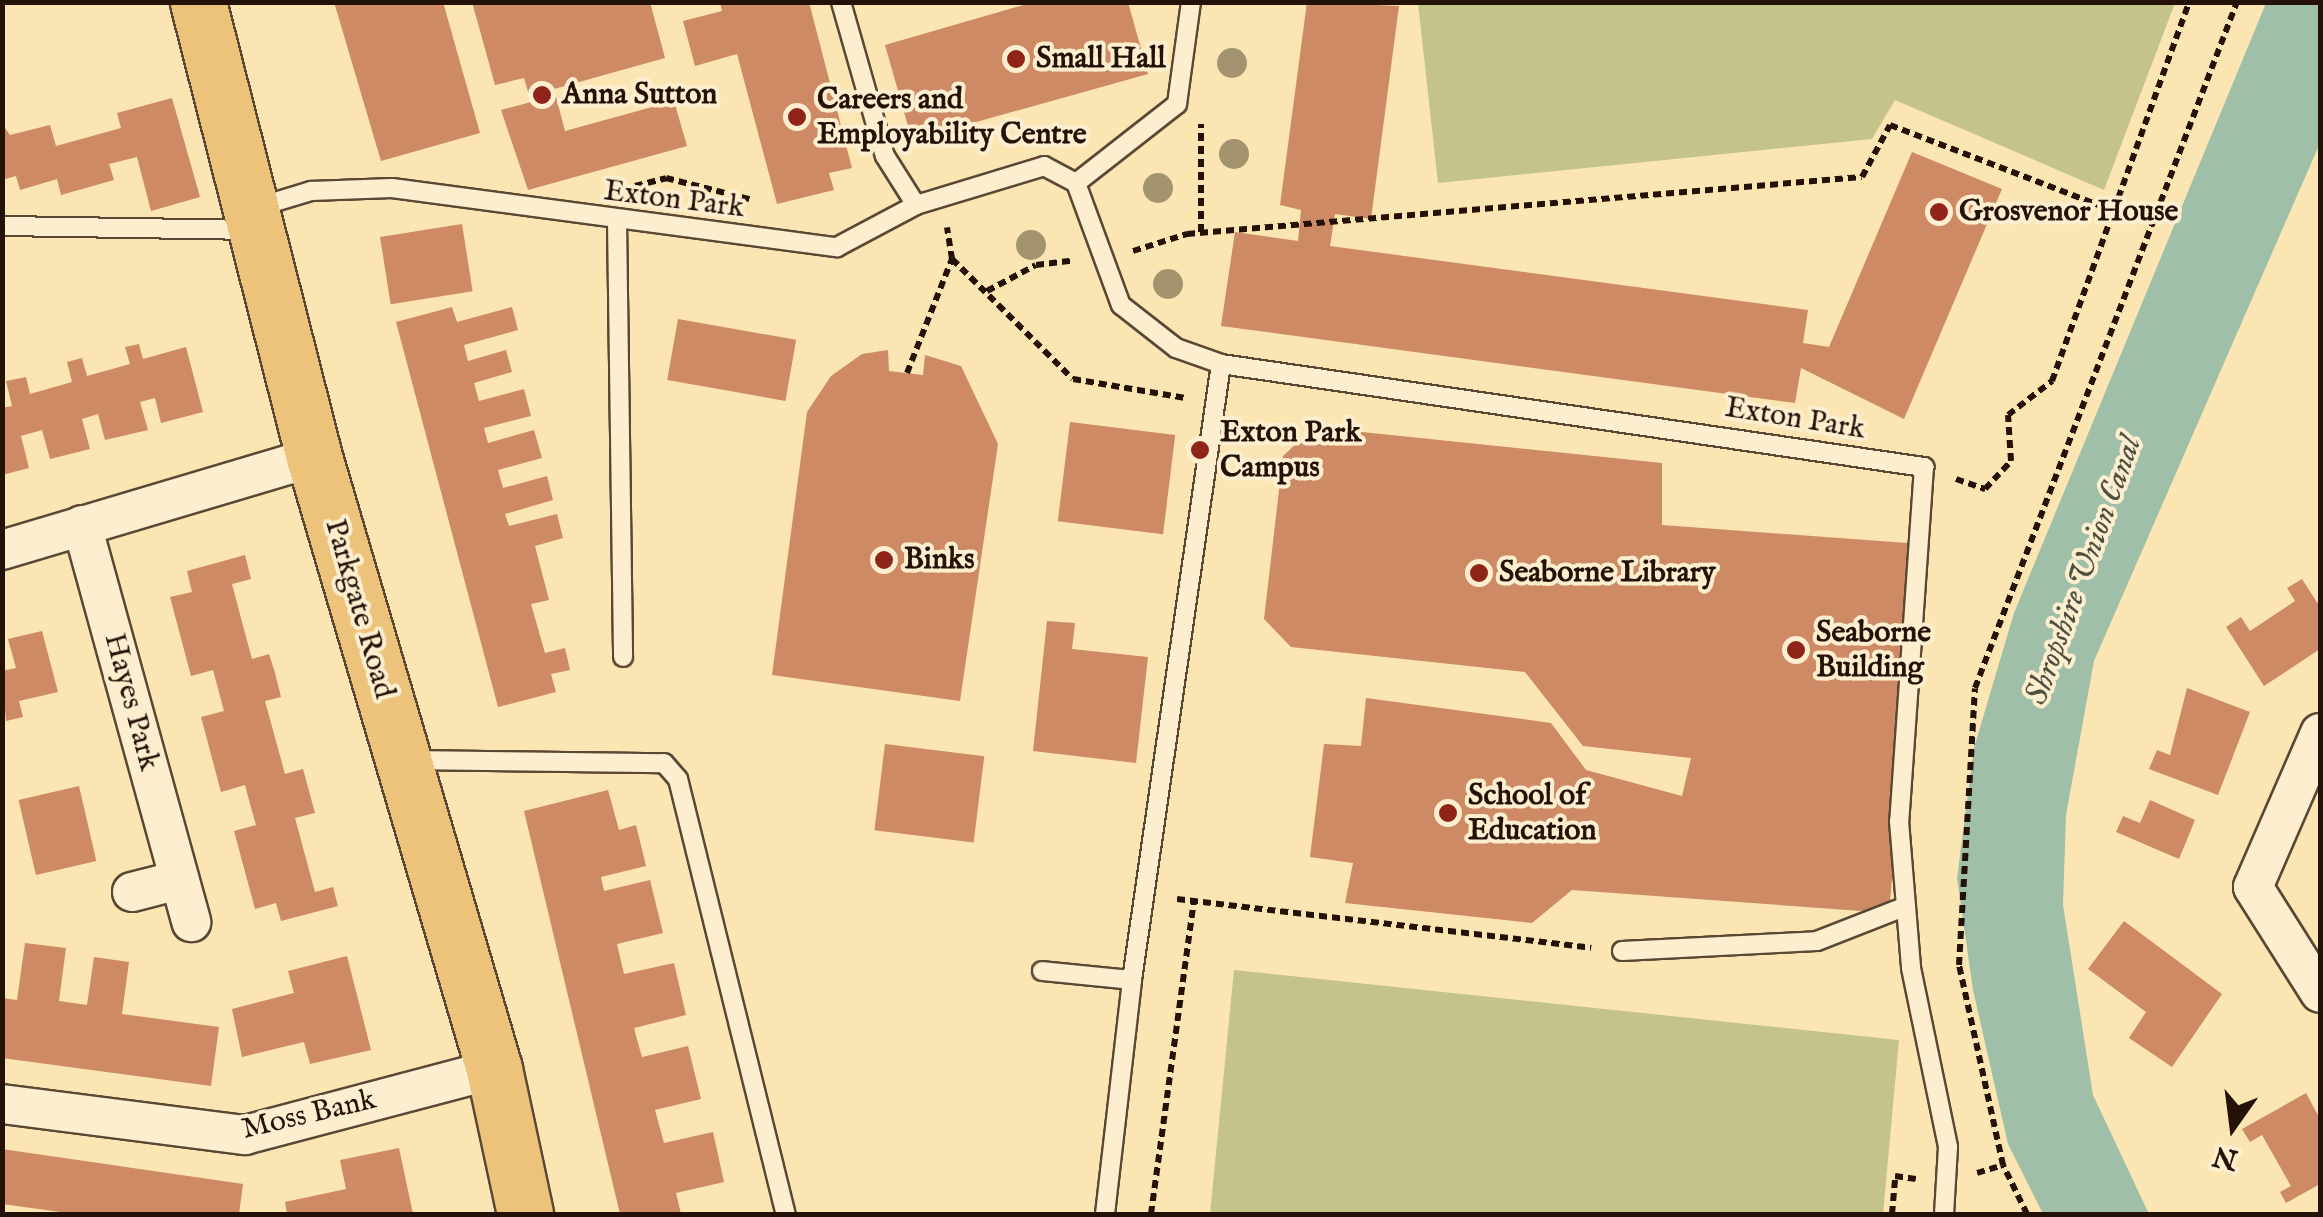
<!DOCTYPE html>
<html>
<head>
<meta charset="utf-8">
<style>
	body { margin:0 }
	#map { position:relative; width:2323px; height:1217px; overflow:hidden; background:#fae5b3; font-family:"IM FELL English",serif }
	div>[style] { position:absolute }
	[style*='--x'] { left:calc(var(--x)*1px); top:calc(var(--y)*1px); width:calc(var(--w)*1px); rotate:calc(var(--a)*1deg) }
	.green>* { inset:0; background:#c4c389 }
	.water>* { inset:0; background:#9fbfa9 }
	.building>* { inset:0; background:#cd8a64; transform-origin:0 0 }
	.path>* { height:6px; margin-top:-3px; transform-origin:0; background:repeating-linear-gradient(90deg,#241209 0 8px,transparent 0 13px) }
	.roads { filter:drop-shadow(2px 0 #5a4734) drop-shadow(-2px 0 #5a4734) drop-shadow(0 2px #5a4734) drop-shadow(0 -2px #5a4734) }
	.lane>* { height:18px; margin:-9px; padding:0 9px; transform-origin:9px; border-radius:9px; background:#fceece }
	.street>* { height:38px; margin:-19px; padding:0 19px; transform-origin:19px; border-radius:19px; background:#fceece }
	.primary>* { height:55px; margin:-27.5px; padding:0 27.5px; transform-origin:27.5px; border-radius:27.5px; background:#edc27a }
	.trees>* { width:30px; height:30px; margin:-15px; border-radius:50%; background:#a3936e }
	.dots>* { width:28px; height:28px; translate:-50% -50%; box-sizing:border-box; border:5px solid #fceece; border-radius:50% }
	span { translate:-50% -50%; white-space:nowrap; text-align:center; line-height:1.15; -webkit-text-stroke:8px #fceece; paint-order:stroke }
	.poi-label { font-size:30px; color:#241209; font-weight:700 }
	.left { translate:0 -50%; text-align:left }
	.street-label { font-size:30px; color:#241209 }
	.water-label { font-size:32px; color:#4f4f41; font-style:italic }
	.frame { position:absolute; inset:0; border:5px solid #241209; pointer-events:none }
	.north { position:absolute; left:2183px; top:1077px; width:100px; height:100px; -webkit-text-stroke:8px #fceece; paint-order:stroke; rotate:194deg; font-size:28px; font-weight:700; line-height:40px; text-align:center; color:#241209 }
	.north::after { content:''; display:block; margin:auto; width:35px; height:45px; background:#241209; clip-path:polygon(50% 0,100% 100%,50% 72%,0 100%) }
</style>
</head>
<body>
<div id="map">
	<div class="green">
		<div style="clip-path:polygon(1418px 3px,1418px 2px,2175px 3px,2104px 190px,1895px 100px,1872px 139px,1438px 183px)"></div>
		<div style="clip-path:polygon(1234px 970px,1899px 1040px,1883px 1214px,1210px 1214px)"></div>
	</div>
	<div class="water">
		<div style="clip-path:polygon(2266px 3px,2320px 3px,2320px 143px,2094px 661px,2066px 815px,2063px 905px,2093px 1095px,2149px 1214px,2043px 1214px,2008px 1144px,1973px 990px,1957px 878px,1974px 748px,2014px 613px)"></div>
	</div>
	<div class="building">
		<div style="clip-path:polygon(334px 2px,443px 2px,480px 133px,381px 161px)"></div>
		<div style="clip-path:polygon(472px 2px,650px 2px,665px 58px,554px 89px,565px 131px,674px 101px,687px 146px,528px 190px,501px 110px,531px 102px,524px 78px,495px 85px)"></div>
		<div style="clip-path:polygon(720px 2px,809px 2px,852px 168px,829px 173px,834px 190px,777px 204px,737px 54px,695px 66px,683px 21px,722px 11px)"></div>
		<div style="clip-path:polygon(1034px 2px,1128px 2px,1148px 74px,912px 140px,885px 45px)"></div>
		<div style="clip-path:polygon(1307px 2px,1399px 6px,1371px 219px,1335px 214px,1330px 246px,1808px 310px,1803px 343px,1829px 347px,1912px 152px,2002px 189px,1904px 419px,1801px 368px,1795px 403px,1221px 326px,1235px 232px,1298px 241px,1301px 210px,1280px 205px)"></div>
		<div style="clip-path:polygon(172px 98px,200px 197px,151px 211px,137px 157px,109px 164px,114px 180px,61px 195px,57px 179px,20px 190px,16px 176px,2px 180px,2px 124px,10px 135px,50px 125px,56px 146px,121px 128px,117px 113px)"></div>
		<div style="left:462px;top:224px;width:68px;height:83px;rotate:81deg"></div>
		<div style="clip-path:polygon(452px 307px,457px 322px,512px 307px,518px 330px,464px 345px,468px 361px,506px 350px,512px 372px,474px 383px,479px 401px,524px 389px,531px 416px,484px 428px,488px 443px,534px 430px,542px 458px,498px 470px,503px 488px,547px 476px,553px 500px,505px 514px,509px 526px,557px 514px,563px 538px,535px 546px,549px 600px,531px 604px,545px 653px,565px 648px,570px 670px,551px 674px,556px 692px,498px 707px,396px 322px)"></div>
		<div style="left:678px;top:319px;width:120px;height:62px;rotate:10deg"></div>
		<div style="clip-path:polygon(139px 344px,143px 359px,186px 347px,203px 412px,161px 423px,155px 398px,140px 402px,148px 430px,105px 440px,98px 414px,82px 419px,90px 449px,50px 459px,42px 430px,21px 436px,29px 468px,2px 475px,2px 408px,12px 406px,6px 381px,26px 377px,30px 394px,72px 382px,67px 362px,82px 358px,87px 376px,130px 364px,125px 347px)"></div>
		<div style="clip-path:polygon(888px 350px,889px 371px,923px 375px,925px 355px,961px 366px,998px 444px,960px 701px,772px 675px,807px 412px,831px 376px,862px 354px)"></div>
		<div style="left:1070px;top:422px;width:106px;height:100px;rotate:7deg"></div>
		<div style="clip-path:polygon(1314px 427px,1662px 463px,1662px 525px,1921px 544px,1889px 913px,1572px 890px,1532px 923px,1345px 903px,1353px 863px,1310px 857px,1324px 744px,1361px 746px,1366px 698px,1551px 723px,1586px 770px,1682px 796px,1691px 758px,1583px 746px,1525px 672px,1291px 647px,1264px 619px,1283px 456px)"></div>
		<div style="clip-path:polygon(245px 555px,251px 579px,232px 584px,242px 622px,252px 659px,269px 654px,275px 673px,281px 697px,265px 701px,285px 774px,303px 769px,315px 813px,295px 818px,315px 892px,333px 887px,338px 906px,281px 921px,276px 903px,255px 909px,234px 831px,256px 825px,250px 804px,245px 785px,221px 792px,201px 717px,224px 711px,213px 670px,191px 676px,170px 597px,192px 592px,187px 571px)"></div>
		<div style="clip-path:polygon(2302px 579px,2320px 607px,2320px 649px,2264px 686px,2226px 627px,2241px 617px,2250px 631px,2295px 601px,2287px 588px)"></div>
		<div style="clip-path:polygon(1047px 621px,1075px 623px,1072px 649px,1148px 657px,1136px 763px,1033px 751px)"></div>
		<div style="clip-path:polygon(42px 631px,58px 692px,19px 701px,23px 717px,6px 721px,2px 671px,16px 668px,8px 639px)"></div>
		<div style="clip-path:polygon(2187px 688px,2250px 712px,2218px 795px,2149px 769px,2157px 750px,2170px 755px)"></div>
		<div style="left:885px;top:744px;width:100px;height:87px;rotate:7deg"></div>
		<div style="left:79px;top:786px;width:77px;height:62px;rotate:77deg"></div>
		<div style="clip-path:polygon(608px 790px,619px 830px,636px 825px,646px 866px,601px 877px,604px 891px,650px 880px,663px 933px,617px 944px,624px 974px,674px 963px,686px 1015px,634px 1028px,638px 1043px,642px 1057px,688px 1046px,701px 1099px,655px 1110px,664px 1143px,713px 1132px,724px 1182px,676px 1193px,681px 1214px,620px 1214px,524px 811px)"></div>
		<div style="clip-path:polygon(2150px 800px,2195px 820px,2179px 859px,2116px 832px,2123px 816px,2140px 823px)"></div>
		<div style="clip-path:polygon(2124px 921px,2222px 994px,2172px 1067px,2129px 1038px,2146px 1012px,2088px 969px)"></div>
		<div style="clip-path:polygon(25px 943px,66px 948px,59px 1001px,87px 1005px,94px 957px,129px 962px,122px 1014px,219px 1027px,211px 1086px,2px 1058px,2px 998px,17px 1000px)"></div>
		<div style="clip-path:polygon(347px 956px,371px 1050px,310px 1064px,304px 1042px,242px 1057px,232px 1009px,294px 993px,288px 971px)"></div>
		<div style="clip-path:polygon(2306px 1093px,2320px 1119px,2320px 1184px,2286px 1203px,2280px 1192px,2291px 1186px,2262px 1135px,2250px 1142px,2242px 1129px)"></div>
		<div style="clip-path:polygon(399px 1148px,413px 1214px,287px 1214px,285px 1202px,346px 1189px,340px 1160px)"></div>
		<div style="clip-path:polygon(2px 1149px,243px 1184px,239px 1214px,75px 1214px,2px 1204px)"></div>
	</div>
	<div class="path">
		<div style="--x:635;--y:186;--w:32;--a:-14"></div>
		<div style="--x:666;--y:178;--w:86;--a:14.2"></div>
		<div style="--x:1201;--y:232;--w:108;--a:-90"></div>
		<div style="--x:1133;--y:251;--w:57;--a:-17.5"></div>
		<div style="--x:1187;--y:234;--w:677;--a:-4.83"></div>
		<div style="--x:1862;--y:177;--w:59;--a:-61.7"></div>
		<div style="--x:1890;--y:125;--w:240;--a:21"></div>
		<div style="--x:952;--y:259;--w:170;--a:44.8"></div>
		<div style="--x:1073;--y:379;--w:114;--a:9.6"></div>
		<div style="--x:987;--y:291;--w:55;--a:-28"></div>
		<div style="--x:1036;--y:265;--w:35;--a:-7"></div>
		<div style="--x:907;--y:373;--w:123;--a:-68.5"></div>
		<div style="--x:952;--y:259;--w:32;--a:-99"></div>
		<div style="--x:1956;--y:479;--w:31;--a:19"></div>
		<div style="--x:1985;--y:489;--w:38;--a:-47"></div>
		<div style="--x:2011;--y:461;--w:46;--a:-93.7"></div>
		<div style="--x:2008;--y:415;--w:56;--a:-37.7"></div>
		<div style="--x:2052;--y:381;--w:403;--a:-70.1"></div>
		<div style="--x:1177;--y:899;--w:417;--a:6.7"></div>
		<div style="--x:1977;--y:1173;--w:27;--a:-17"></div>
		<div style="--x:1151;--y:1214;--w:316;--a:-82.2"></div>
		<div style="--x:1892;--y:1214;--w:38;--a:-85"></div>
		<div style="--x:1895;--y:1176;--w:21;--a:8"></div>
		<div style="--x:2027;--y:1214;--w:55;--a:-116.1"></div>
		<div style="--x:2003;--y:1165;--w:205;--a:-102.4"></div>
		<div style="--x:1959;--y:965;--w:277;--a:-86.7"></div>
		<div style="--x:1975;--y:688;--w:734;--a:-69.1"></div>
	</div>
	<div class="roads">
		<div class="lane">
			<div style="--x:841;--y:2;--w:160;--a:74.1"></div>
			<div style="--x:885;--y:156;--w:58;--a:57.7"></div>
			<div style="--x:1076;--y:183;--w:128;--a:-38"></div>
			<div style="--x:1177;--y:104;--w:103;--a:-82.2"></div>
			<div style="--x:255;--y:208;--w:59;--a:-16.9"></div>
			<div style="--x:311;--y:191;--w:81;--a:-2.1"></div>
			<div style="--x:392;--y:188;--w:449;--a:7.6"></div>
			<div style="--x:837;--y:247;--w:89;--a:-28"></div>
			<div style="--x:916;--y:205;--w:134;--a:-16.9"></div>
			<div style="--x:1044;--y:166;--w:36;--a:28"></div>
			<div style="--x:1076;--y:183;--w:130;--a:69.8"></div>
			<div style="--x:1121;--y:305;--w:70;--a:38"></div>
			<div style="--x:1176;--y:348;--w:48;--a:19.6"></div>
			<div style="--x:1221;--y:364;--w:711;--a:8.34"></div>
			<div style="--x:1924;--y:467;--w:355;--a:94"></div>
			<div style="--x:1899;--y:821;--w:147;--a:85.3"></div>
			<div style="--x:1911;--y:968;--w:183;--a:78.3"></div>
			<div style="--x:1948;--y:1147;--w:67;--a:93.4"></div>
			<div style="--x:617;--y:221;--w:436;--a:89.2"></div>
			<div style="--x:2;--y:226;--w:250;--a:0.9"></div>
			<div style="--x:408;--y:760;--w:256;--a:0.7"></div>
			<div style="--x:664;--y:763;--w:21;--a:49"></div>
			<div style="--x:678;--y:779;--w:448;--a:76.1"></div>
			<div style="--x:1622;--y:951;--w:195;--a:-2.9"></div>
			<div style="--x:1817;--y:941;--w:93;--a:-21.3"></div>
			<div style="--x:1042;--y:971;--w:90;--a:5.7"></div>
			<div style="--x:1132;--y:980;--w:622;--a:-81.78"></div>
			<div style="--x:1105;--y:1214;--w:236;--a:-83.4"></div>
		</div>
		<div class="street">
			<div style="--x:82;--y:525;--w:412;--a:74.6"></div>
			<div style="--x:2;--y:550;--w:326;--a:-16.6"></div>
			<div style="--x:2320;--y:733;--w:168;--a:113.5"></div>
			<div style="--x:2253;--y:887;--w:125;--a:57.7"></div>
			<div style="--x:132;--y:892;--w:49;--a:-14.3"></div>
			<div style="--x:2;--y:1104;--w:245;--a:7.3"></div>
			<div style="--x:245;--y:1135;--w:258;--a:-14.8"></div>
		</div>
		<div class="primary">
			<div style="--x:198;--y:2;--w:470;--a:75.7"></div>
			<div style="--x:314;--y:457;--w:638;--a:73.61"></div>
			<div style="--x:494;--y:1069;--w:148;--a:77.9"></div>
		</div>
	</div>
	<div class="trees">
		<div style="left:1232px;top:63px"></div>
		<div style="left:1234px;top:154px"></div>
		<div style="left:1158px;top:188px"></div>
		<div style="left:1031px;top:245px"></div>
		<div style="left:1168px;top:284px"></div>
	</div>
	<div class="dots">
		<div style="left:1016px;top:59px;background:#8f2418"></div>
		<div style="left:542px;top:95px;background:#8f2418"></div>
		<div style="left:797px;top:117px;background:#8f2418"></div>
		<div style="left:1939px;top:212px;background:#8f2418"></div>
		<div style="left:1200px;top:450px;background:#8f2418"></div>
		<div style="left:884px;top:560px;background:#8f2418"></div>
		<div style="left:1479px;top:573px;background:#8f2418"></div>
		<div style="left:1796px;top:650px;background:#8f2418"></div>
		<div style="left:1448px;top:813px;background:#8f2418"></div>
	</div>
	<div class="poi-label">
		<span class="left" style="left:1036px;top:59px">Small Hall</span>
		<span class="left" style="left:562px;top:95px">Anna Sutton</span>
		<span class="left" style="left:817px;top:117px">Careers and<br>Employability Centre</span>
		<span class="left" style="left:1959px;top:212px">Grosvenor House</span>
		<span class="left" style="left:1220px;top:450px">Exton Park<br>Campus</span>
		<span class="left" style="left:904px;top:560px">Binks</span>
		<span class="left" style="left:1499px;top:573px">Seaborne Library</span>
		<span class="left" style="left:1816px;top:650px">Seaborne<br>Building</span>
		<span class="left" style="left:1468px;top:813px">School of<br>Education</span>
	</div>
	<div class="street-label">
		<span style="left:674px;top:200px;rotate:7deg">Exton Park</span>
		<span style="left:1795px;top:419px;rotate:9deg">Exton Park</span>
		<span style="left:359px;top:609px;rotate:74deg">Parkgate Road</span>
		<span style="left:131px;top:702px;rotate:75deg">Hayes Park</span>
		<span style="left:309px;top:1115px;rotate:-13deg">Moss Bank</span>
	</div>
	<div class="water-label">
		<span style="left:2085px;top:571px;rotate:-70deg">Shropshire Union Canal</span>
	</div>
	<div class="frame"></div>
	<div class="north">N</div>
</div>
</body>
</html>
